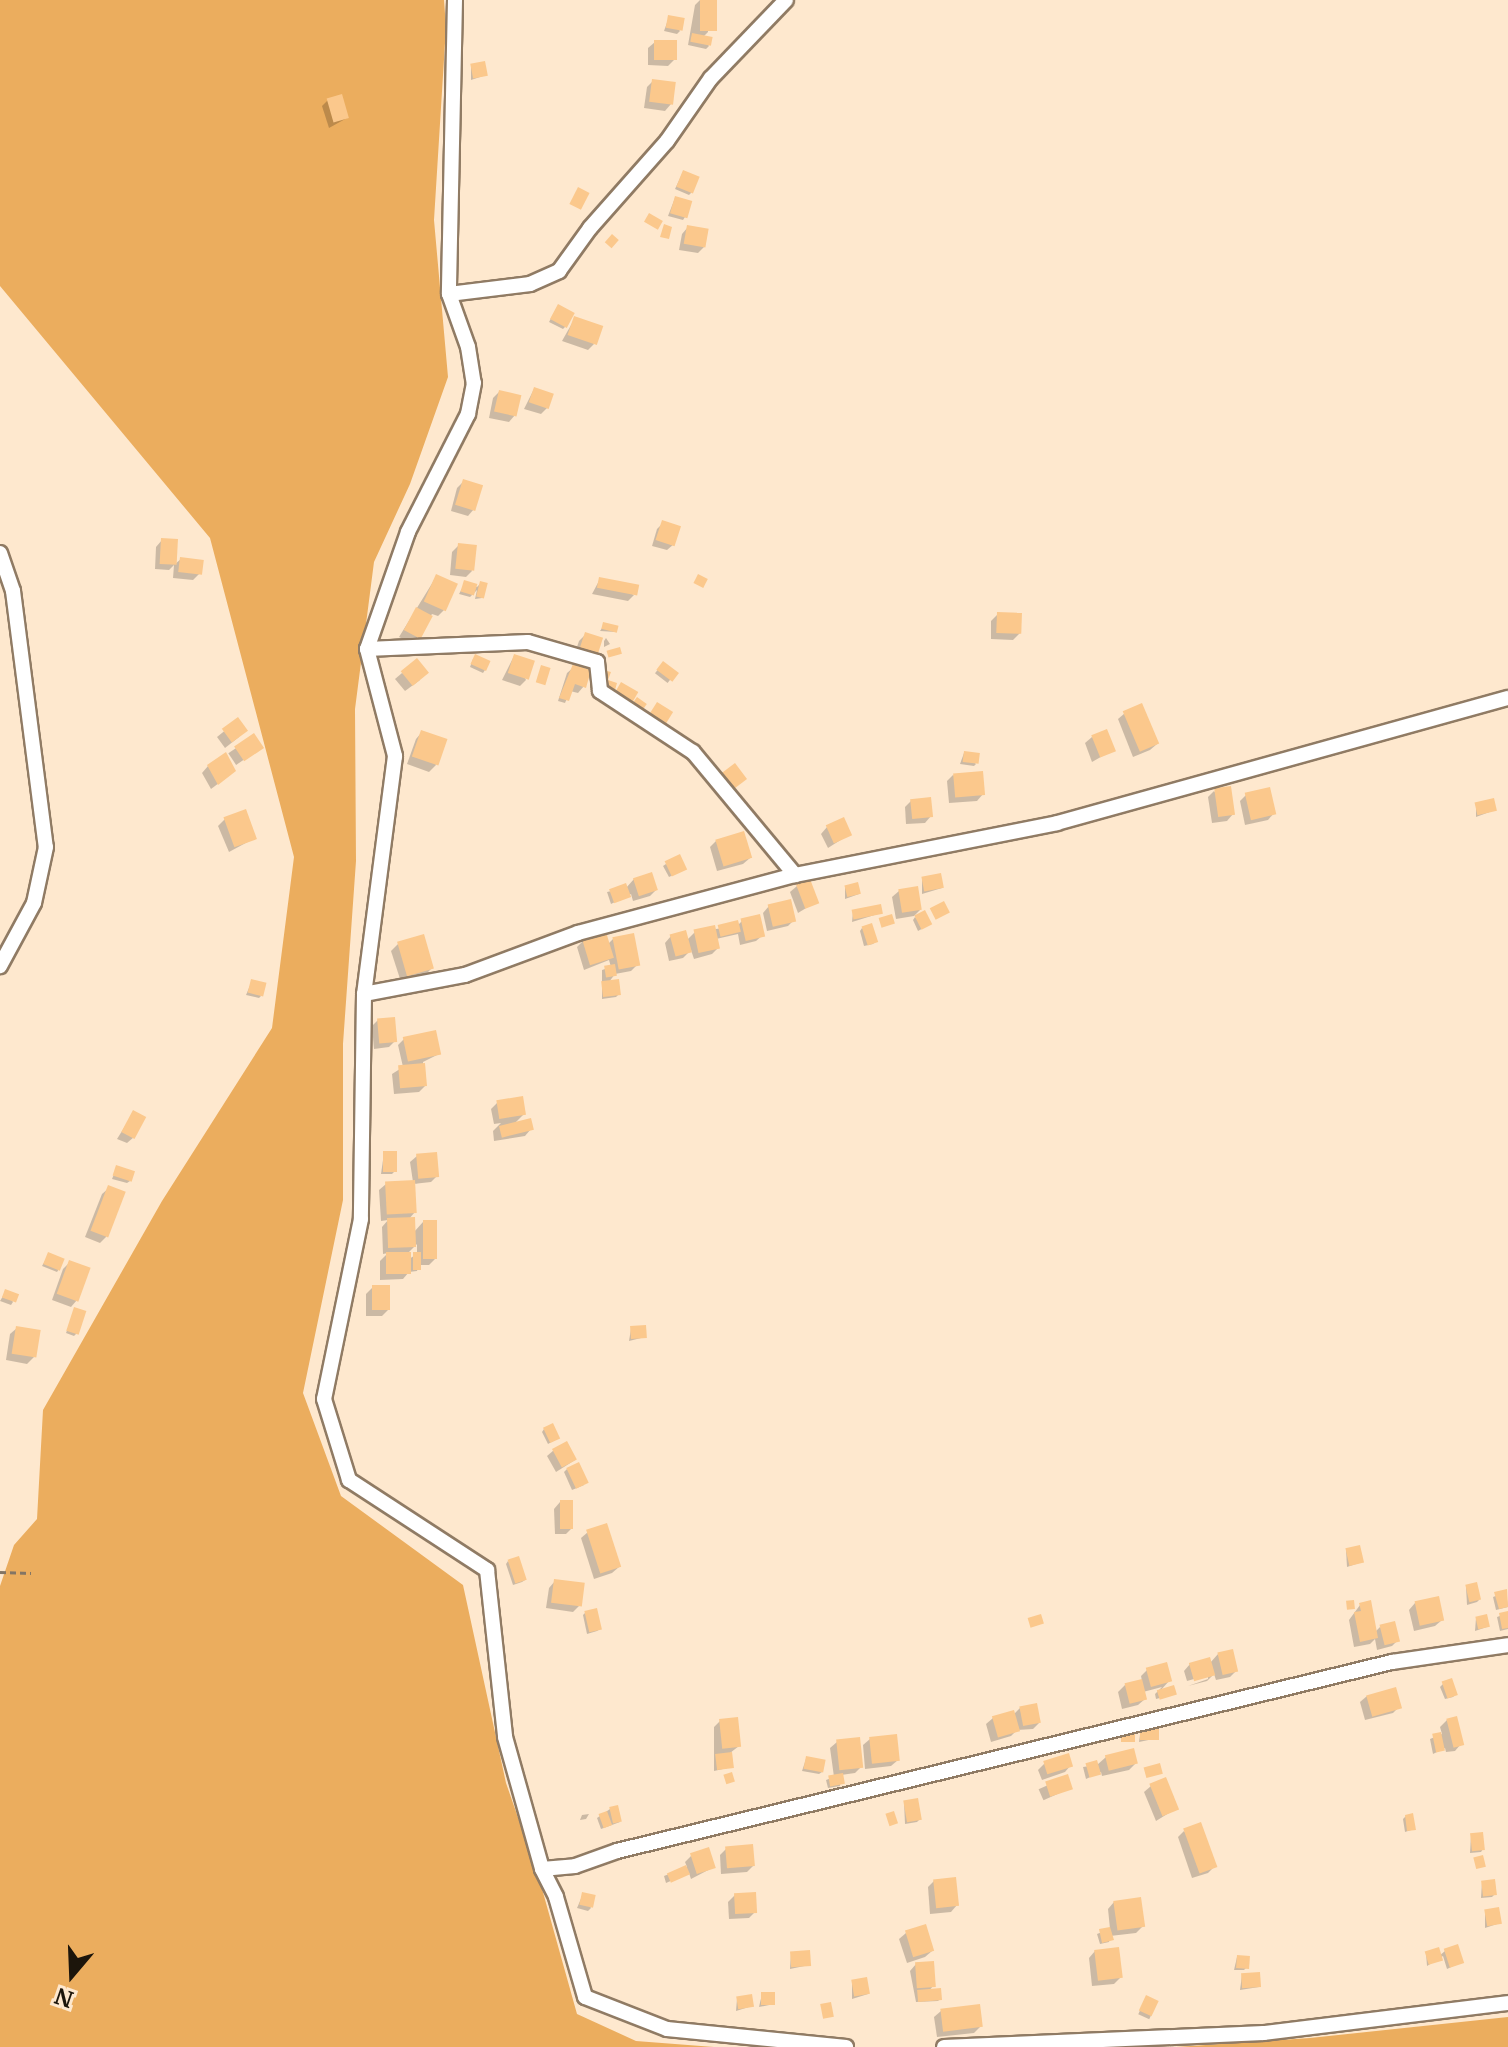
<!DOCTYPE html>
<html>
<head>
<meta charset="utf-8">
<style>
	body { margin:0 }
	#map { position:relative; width:1508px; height:2047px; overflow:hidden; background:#fee8ce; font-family:Merriweather,serif }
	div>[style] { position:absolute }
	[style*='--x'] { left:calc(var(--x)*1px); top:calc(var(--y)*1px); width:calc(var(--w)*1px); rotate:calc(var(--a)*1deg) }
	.forest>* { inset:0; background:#ebad5e }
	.shadow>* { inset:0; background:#0003; transform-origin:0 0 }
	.building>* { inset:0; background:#fbc88c; transform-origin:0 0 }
	.path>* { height:3px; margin-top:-1.5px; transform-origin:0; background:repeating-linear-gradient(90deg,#837564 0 6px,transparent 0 10px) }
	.roads { filter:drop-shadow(2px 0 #907b64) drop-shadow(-2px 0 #907b64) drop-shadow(0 2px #907b64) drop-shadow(0 -2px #907b64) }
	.minor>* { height:14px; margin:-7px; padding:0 7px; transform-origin:7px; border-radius:7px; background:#fff }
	span { translate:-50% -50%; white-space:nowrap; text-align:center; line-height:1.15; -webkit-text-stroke:8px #fee8ce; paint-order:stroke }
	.north { position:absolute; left:32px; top:1935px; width:80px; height:80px; -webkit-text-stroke:6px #fee8ce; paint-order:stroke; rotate:199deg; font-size:22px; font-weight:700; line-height:32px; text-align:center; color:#1c150b }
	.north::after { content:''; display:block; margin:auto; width:28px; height:36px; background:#1c150b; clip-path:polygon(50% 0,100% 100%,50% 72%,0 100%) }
</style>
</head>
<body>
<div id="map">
	<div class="forest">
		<div style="clip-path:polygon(0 0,444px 0,446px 27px,434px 220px,448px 377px,410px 484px,374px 562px,355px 709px,356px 861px,343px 1044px,343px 1200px,303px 1393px,341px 1496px,463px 1585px,506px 1783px,539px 1878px,577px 2014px,636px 2041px,714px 2047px,0 2047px,0 1586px,14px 1545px,37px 1519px,43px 1410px,162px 1201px,272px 1028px,294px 857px,210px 538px,0 286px)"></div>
		<div style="clip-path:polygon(1508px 2017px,1508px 2047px,1176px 2047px,1310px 2038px)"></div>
	</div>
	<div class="shadow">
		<div style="clip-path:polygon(700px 0,707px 0,708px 32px,703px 37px,709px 46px,706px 49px,688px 45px,695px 5px)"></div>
		<div style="clip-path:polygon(669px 17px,680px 31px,677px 34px,664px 31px)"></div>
		<div style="clip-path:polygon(655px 42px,675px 59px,668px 66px,648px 65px,648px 48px)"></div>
		<div style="clip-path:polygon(471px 66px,486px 75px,471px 80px)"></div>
		<div style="clip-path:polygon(653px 81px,671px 104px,665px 111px,644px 108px,647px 87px)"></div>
		<div style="clip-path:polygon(328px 100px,347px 118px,329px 128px,322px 106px)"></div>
		<div style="clip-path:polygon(683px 172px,692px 192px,689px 195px,675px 189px)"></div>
		<div style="clip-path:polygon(675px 198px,685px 217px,683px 220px,668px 216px)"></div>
		<div style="clip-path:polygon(688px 227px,705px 246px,698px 253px,679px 250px,682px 234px)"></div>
		<div style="clip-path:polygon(556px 309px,567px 325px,563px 329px,549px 322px)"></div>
		<div style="clip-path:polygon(575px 318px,594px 344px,588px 350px,562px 341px)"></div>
		<div style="clip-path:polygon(534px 389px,547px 408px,541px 414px,524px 409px)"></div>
		<div style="clip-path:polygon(499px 392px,515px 415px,509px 422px,489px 418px,493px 398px)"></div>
		<div style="clip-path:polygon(463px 482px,474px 509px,468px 516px,451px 511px,457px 488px)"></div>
		<div style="clip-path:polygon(663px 523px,674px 544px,667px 550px,652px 546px,657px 529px)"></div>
		<div style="clip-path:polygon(162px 540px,176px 541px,175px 564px,181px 559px,200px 573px,193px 580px,173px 578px,174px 565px,169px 570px,155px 569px,156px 547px)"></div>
		<div style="clip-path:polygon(459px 545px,472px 571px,466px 577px,450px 575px,452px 552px)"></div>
		<div style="clip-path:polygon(436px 577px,444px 610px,438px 616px,432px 614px,413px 644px,399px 637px)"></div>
		<div style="clip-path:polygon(600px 579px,634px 595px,628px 601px,592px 594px)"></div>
		<div style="clip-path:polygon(465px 583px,477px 587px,481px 583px,482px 598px,475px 599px,477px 590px,470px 597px,459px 594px)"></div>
		<div style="clip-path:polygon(998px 614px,1020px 633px,1013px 640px,991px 639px,991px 621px)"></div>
		<div style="clip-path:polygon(604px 625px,616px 632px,600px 631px)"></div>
		<div style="clip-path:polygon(585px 635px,600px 639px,574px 656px,579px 641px)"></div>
		<div style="clip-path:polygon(606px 638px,610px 644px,604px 647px,604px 641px)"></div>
		<div style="clip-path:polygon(514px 656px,526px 680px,520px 686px,502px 680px)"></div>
		<div style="clip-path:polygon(473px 659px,485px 670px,483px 673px,470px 667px)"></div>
		<div style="left:663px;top:663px;width:16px;height:13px;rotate:38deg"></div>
		<div style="clip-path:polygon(574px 667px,584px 686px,578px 693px,570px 691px,565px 703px,558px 701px,567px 673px)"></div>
		<div style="clip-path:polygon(402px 673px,420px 680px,405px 691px,395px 679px)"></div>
		<div style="clip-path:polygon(1125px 713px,1157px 744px,1150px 750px,1133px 757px,1118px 719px)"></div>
		<div style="clip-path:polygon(238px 720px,239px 737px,225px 748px,217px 737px)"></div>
		<div style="clip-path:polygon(422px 732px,436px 765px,429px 772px,407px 764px,416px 739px)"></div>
		<div style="left:254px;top:736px;width:14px;height:31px;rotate:56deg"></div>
		<div style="clip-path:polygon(1092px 737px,1113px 750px,1092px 762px,1085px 743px)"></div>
		<div style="clip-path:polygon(964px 753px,976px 764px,974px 766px,960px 764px)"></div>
		<div style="clip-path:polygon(208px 766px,227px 777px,211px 789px,202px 773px)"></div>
		<div style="clip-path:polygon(953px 775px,983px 794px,977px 801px,949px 803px,947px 781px)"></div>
		<div style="clip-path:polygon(1214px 791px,1233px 814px,1227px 821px,1212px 823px,1208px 797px)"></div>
		<div style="clip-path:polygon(1246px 795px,1274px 813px,1268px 820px,1245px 825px,1240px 801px)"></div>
		<div style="clip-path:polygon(911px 801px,931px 816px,925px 823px,906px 824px,905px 807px)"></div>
		<div style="clip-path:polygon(1476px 804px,1495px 810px,1476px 817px)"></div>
		<div style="clip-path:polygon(225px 819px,255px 838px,229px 852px,218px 826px)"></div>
		<div style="clip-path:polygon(827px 827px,850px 834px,828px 848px,821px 834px)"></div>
		<div style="clip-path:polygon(716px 841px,750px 858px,743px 864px,717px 871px,710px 847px)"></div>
		<div style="clip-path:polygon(666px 864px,682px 871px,669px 877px,663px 866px)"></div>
		<div style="clip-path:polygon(922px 878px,942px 888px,922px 894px)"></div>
		<div style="clip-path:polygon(634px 879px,656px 890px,650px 896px,633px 901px,631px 894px,611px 904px,607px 892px,626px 888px)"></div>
		<div style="clip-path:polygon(797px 886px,816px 902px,798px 913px,790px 892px)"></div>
		<div style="clip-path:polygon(845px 887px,859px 894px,845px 899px)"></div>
		<div style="clip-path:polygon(899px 891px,920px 910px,914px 916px,896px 919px,892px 897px)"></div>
		<div style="clip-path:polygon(769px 906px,794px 920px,788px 926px,767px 931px,763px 913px)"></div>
		<div style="clip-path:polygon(853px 912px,881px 913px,852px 922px)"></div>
		<div style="clip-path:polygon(915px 917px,927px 926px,918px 931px,913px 920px)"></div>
		<div style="clip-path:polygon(742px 921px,763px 935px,756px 941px,740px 945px,738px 934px,716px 939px,718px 948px,712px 954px,694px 959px,691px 950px,683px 958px,669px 961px,665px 943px,671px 936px,687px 940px,695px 932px,737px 926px)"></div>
		<div style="clip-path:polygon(862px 928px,876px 941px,873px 944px,864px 946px,860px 931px)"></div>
		<div style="clip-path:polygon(613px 939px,638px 964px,631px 971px,615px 974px,609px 982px,619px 994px,616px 997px,602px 999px,602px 970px,611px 967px,609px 960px,584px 970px,577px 947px,583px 941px,608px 944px)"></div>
		<div style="clip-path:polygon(398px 944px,432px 968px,426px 974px,401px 982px,391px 951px)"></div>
		<div style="clip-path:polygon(252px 981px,261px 996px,259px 998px,246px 995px)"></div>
		<div style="clip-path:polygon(378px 1020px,395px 1041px,389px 1047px,374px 1049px,372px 1026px)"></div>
		<div style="clip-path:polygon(404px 1039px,439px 1054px,423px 1062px,425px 1086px,419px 1092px,394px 1094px,392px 1074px,403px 1067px,398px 1045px)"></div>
		<div style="clip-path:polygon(497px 1103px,524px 1114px,516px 1122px,531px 1129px,525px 1136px,494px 1141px,493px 1131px,501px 1123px,494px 1124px,491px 1109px)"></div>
		<div style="clip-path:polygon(134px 1112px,134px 1137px,127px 1143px,117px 1139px)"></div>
		<div style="clip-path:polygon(384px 1153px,394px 1172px,392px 1174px,381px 1174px)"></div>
		<div style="clip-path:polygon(evenodd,417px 1156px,437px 1176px,431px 1182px,413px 1184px,415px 1212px,408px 1220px,414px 1232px,423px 1222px,435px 1259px,429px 1265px,419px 1265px,417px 1271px,409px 1272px,403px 1279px,380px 1280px,380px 1261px,388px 1253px,383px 1254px,382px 1227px,388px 1220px,381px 1221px,379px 1190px,386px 1184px,413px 1182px,410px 1162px,417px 1156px,417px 1244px,417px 1254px,409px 1259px,409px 1252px,417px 1244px)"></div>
		<div style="clip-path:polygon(117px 1167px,130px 1181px,127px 1183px,112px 1179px)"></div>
		<div style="clip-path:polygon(109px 1188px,106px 1237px,100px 1243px,85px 1237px,102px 1194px)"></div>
		<div style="clip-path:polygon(49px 1254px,59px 1269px,57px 1272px,42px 1266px)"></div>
		<div style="clip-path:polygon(70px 1262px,77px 1300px,71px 1307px,52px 1300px,63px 1269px)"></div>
		<div style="clip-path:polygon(372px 1288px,388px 1310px,382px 1316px,366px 1316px,366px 1294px)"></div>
		<div style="clip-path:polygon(6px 1291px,13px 1302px,11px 1305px,0 1301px)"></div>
		<div style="clip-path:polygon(75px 1310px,77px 1333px,74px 1336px,66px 1333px)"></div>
		<div style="clip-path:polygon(17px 1328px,34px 1357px,27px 1364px,6px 1360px,10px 1334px)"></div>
		<div style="clip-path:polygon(631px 1329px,645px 1337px,629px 1341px)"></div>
		<div style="clip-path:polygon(544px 1429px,555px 1440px,548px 1444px,542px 1432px)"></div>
		<div style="clip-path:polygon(554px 1450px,575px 1460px,556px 1472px,547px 1456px)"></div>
		<div style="clip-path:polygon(567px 1469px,584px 1485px,572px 1490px,564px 1472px)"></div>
		<div style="clip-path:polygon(560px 1502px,573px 1527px,566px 1534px,555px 1534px,554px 1509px)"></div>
		<div style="clip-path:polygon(588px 1532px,619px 1567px,612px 1573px,594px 1579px,581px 1538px)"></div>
		<div style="clip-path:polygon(1346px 1550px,1362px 1562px,1347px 1567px)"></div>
		<div style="clip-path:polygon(508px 1561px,525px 1580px,522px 1582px,513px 1585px,506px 1564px)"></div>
		<div style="clip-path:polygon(555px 1581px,580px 1605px,573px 1612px,546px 1608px,549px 1588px)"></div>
		<div style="clip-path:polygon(1466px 1587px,1479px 1600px,1477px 1602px,1467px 1605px)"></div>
		<div style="clip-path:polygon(1506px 1592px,1508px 1607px,1496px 1610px,1493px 1597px)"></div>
		<div style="clip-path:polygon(1415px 1603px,1442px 1620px,1435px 1626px,1414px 1631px,1409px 1610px)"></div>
		<div style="clip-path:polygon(1360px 1605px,1375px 1632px,1380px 1627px,1398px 1640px,1392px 1646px,1377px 1650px,1375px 1639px,1370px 1644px,1354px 1647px,1349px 1620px)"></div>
		<div style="clip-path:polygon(585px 1613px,600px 1629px,597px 1631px,587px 1634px,583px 1615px)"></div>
		<div style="clip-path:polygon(1508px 1613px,1508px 1629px,1500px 1631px,1497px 1617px)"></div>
		<div style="clip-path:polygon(1476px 1618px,1487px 1627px,1475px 1631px)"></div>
		<div style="clip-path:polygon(1218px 1654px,1236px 1671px,1230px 1677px,1216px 1680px,1214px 1674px,1207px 1681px,1188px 1686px,1208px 1679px,1208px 1675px,1187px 1681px,1184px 1671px,1190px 1664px,1210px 1663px)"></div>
		<div style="clip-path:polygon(1147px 1670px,1170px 1680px,1160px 1691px,1175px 1694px,1156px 1699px,1155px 1694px,1162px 1687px,1143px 1692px,1145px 1699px,1138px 1705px,1122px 1709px,1118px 1692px,1125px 1685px,1142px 1681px,1141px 1676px)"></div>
		<div style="clip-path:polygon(1443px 1684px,1456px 1694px,1453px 1697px,1445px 1699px,1440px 1687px)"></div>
		<div style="clip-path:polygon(1367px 1696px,1399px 1707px,1393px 1713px,1365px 1720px,1360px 1702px)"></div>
		<div style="clip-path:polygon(1020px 1708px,1039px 1723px,1033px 1729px,1017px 1730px,1011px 1736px,991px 1742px,986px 1724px,993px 1718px,1013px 1715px)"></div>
		<div style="clip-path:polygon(1447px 1720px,1461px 1744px,1455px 1751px,1446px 1752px,1445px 1748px,1433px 1754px,1430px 1739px,1442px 1734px,1440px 1727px)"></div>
		<div style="clip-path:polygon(720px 1721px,739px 1746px,730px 1753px,732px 1767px,714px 1771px,714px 1727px)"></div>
		<div style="clip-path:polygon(1141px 1727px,1158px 1738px,1139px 1742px)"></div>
		<div style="clip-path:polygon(870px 1739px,898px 1760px,891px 1766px,865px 1769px,863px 1745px)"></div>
		<div style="clip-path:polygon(837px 1742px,861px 1767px,855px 1773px,841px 1775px,840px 1786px,828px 1788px,826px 1780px,834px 1777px,830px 1748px)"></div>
		<div style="clip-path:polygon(1106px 1757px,1135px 1764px,1129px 1770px,1102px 1776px,1101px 1772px,1086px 1779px,1083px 1767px,1097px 1765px)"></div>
		<div style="clip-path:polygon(806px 1759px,822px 1772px,819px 1774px,802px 1771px)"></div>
		<div style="clip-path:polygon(1045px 1763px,1071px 1765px,1065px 1772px,1042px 1780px,1038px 1770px)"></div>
		<div style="left:1066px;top:1777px;width:12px;height:30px;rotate:66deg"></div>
		<div style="clip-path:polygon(1151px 1786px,1177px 1808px,1156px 1821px,1144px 1792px)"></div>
		<div style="clip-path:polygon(904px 1802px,920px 1819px,917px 1822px,905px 1824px)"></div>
		<div style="clip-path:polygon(610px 1809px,620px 1822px,601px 1829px,597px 1818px)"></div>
		<div style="clip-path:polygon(589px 1814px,586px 1819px,580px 1820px,582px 1815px)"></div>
		<div style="clip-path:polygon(1406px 1816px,1414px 1829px,1405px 1832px,1403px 1819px)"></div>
		<div style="clip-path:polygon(1184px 1831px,1215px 1866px,1208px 1873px,1192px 1878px,1178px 1837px)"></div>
		<div style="clip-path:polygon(1471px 1836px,1483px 1849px,1481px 1852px,1470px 1853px)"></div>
		<div style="clip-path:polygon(726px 1849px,753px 1866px,747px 1872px,721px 1874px,720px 1855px)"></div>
		<div style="clip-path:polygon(691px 1856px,714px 1867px,691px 1879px,689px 1873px,666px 1883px,664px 1876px,687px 1867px,685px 1862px)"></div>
		<div style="clip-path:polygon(934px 1881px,957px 1905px,951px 1912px,930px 1914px,928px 1887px)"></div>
		<div style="clip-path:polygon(1482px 1882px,1495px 1894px,1492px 1897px,1481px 1898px)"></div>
		<div style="clip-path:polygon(583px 1894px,591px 1908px,588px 1911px,577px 1908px)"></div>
		<div style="clip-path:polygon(735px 1895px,755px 1912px,749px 1918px,729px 1919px,728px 1902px)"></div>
		<div style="clip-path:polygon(1114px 1902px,1143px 1926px,1136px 1933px,1110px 1936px,1109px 1942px,1100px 1944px,1097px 1934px,1110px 1929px,1108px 1909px)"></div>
		<div style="clip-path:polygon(1485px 1912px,1500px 1923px,1485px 1928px)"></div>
		<div style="clip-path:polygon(906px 1933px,932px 1951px,925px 1957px,907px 1963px,899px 1939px)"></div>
		<div style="clip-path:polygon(1095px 1951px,1121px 1977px,1114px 1984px,1092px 1986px,1089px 1958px)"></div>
		<div style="clip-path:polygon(1445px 1951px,1462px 1962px,1447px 1969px,1443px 1956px,1427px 1966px,1426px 1953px,1439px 1956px)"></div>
		<div style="clip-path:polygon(791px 1954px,809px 1965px,790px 1969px)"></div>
		<div style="clip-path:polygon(1237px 1957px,1247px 1967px,1244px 1970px,1234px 1970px)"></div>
		<div style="clip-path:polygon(916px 1964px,933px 1986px,929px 1991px,940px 1999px,938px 2001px,916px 2002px,910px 1971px)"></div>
		<div style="clip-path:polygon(1242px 1975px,1259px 1987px,1240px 1990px)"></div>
		<div style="clip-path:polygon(852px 1982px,868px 1994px,852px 1999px)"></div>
		<div style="clip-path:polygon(762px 1994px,774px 2004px,759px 2007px)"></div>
		<div style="left:1146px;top:1997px;width:12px;height:19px;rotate:24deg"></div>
		<div style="clip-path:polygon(737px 1999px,752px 2006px,736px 2011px)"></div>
		<div style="clip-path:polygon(941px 2011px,981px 2026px,974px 2033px,937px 2037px,934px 2017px)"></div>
	</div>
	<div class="building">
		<div style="left:700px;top:0;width:17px;height:31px"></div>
		<div style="left:668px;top:15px;width:17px;height:13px;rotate:10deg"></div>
		<div style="left:692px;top:33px;width:21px;height:9px;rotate:11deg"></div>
		<div style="left:654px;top:40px;width:23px;height:20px"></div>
		<div style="left:485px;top:61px;width:15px;height:15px;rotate:79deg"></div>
		<div style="left:652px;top:79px;width:24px;height:23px;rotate:7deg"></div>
		<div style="left:342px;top:94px;width:25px;height:16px;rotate:74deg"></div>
		<div style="left:683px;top:170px;width:18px;height:18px;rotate:22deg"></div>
		<div style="left:578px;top:187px;width:13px;height:19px;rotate:27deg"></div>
		<div style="left:675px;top:196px;width:18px;height:18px;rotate:16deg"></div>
		<div style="left:649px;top:213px;width:16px;height:10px;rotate:30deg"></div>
		<div style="clip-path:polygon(664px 224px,672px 227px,669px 239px,660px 237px)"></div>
		<div style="left:687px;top:225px;width:22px;height:19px;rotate:10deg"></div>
		<div style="left:612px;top:234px;width:9px;height:11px;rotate:41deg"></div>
		<div style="left:558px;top:304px;width:19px;height:17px;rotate:28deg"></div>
		<div style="left:574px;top:316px;width:31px;height:20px;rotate:19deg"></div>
		<div style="left:534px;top:387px;width:21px;height:16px;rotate:19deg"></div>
		<div style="left:499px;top:390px;width:23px;height:22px;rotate:13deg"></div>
		<div style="left:463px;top:479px;width:21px;height:27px;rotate:17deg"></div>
		<div style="left:662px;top:520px;width:20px;height:21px;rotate:18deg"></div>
		<div style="left:161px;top:538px;width:17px;height:26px;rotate:3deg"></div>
		<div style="left:458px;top:543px;width:19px;height:26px;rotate:6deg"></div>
		<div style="left:180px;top:557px;width:24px;height:15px;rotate:7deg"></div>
		<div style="left:436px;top:574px;width:24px;height:30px;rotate:24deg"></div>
		<div style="left:698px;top:574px;width:11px;height:10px;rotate:27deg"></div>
		<div style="left:599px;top:577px;width:41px;height:11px;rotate:11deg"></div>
		<div style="left:464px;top:580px;width:14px;height:12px;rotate:17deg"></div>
		<div style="left:480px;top:581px;width:8px;height:16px;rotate:14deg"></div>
		<div style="left:416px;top:607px;width:19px;height:26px;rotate:28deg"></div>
		<div style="left:997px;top:612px;width:25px;height:21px;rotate:2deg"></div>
		<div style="left:603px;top:622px;width:16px;height:7px;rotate:14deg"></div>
		<div style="left:585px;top:632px;width:19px;height:19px;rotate:18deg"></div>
		<div style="left:620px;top:647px;width:7px;height:14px;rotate:74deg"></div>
		<div style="left:475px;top:654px;width:17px;height:11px;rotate:24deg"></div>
		<div style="left:514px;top:654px;width:22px;height:20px;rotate:18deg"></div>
		<div style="left:417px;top:658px;width:19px;height:21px;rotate:51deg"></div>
		<div style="left:663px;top:661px;width:20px;height:11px;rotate:37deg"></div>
		<div style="clip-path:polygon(573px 664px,591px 670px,586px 688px,575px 684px,569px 701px,559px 698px)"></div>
		<div style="left:541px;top:665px;width:10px;height:18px;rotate:17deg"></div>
		<div style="clip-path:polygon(607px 671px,611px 672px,608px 680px,617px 683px,615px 690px,602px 685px)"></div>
		<div style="left:621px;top:682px;width:20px;height:15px;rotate:30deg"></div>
		<div style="left:637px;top:697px;width:12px;height:9px;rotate:35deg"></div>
		<div style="left:657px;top:702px;width:19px;height:19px;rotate:32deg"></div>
		<div style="left:1142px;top:703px;width:44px;height:21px;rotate:67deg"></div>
		<div style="left:238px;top:717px;width:17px;height:20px;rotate:54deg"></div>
		<div style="left:1107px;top:729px;width:24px;height:17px;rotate:68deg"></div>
		<div style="left:421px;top:730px;width:28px;height:28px;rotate:19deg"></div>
		<div style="left:254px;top:733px;width:18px;height:24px;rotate:56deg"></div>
		<div style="left:964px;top:751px;width:16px;height:11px;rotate:7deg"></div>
		<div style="clip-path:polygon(226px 752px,236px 771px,218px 785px,207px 765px)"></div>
		<div style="left:735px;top:763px;width:20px;height:17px;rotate:53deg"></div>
		<div style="left:983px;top:771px;width:24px;height:30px;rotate:85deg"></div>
		<div style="left:1231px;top:786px;width:29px;height:17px;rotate:82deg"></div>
		<div style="left:1270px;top:787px;width:28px;height:26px;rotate:77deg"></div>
		<div style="left:931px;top:797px;width:20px;height:21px;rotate:84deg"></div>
		<div style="left:1494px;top:798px;width:13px;height:20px;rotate:77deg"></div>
		<div style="left:246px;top:809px;width:32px;height:24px;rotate:70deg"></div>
		<div style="left:844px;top:817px;width:20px;height:20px;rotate:66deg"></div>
		<div style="left:744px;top:831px;width:28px;height:30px;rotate:73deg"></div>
		<div style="left:680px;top:854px;width:17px;height:17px;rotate:65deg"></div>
		<div style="left:652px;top:872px;width:19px;height:20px;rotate:72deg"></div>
		<div style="left:941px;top:873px;width:15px;height:20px;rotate:79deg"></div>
		<div style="left:810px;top:879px;width:26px;height:15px;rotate:69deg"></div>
		<div style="left:858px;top:882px;width:12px;height:14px;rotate:76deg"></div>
		<div style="left:626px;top:883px;width:15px;height:18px;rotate:70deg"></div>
		<div style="left:918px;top:886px;width:24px;height:20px;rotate:81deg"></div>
		<div style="left:791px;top:899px;width:23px;height:24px;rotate:77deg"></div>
		<div style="left:944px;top:901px;width:13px;height:16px;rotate:63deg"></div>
		<div style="left:881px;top:904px;width:10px;height:30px;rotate:79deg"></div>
		<div style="left:925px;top:910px;width:16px;height:12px;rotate:63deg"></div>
		<div style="left:760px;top:914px;width:23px;height:20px;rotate:77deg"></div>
		<div style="left:892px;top:914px;width:10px;height:14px;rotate:73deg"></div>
		<div style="left:738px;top:920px;width:12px;height:21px;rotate:76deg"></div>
		<div style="left:872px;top:923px;width:20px;height:11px;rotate:72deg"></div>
		<div style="left:715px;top:925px;width:24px;height:22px;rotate:78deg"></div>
		<div style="left:686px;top:930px;width:23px;height:17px;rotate:75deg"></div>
		<div style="left:606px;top:932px;width:27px;height:25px;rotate:73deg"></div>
		<div style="left:634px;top:933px;width:33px;height:22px;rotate:79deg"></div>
		<div style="left:424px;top:934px;width:36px;height:28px;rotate:74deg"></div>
		<div style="left:615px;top:964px;width:12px;height:11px;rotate:81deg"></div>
		<div style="left:251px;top:979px;width:16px;height:14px;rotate:14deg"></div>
		<div style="left:619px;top:979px;width:16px;height:18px;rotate:83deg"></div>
		<div style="left:395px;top:1017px;width:25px;height:18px;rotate:85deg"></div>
		<div style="left:436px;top:1030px;width:25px;height:34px;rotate:78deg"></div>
		<div style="left:425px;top:1063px;width:23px;height:27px;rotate:85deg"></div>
		<div style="left:523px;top:1096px;width:19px;height:27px;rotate:81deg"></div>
		<div style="left:133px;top:1110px;width:15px;height:25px;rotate:28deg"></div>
		<div style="left:531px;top:1118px;width:12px;height:33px;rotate:76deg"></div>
		<div style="left:383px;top:1151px;width:14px;height:21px"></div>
		<div style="left:437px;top:1152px;width:25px;height:21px;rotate:85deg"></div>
		<div style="left:116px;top:1165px;width:20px;height:11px;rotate:18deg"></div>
		<div style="left:415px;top:1180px;width:33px;height:30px;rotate:87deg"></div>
		<div style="left:108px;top:1185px;width:19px;height:49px;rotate:21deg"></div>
		<div style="left:415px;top:1217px;width:30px;height:28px;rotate:88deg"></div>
		<div style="left:423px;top:1220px;width:14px;height:39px"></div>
		<div style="left:48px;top:1252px;width:18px;height:13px;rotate:22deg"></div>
		<div style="left:411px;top:1252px;width:22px;height:25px;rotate:90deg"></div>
		<div style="left:413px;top:1252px;width:8px;height:18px"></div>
		<div style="left:69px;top:1260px;width:23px;height:36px;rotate:20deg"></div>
		<div style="left:390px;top:1285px;width:25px;height:18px;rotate:90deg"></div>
		<div style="left:5px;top:1289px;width:15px;height:9px;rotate:20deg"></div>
		<div style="left:74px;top:1307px;width:13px;height:25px;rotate:18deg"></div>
		<div style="left:646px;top:1325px;width:13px;height:16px;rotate:86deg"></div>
		<div style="left:16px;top:1326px;width:25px;height:28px;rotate:9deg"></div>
		<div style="left:553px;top:1423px;width:17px;height:11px;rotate:65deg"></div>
		<div style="left:567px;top:1441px;width:21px;height:17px;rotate:62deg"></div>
		<div style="left:579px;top:1462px;width:23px;height:14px;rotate:65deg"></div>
		<div style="left:560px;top:1500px;width:13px;height:29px"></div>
		<div style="left:607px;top:1523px;width:46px;height:22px;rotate:72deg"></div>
		<div style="left:1360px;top:1545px;width:18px;height:15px;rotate:77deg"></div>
		<div style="left:519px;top:1556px;width:25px;height:12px;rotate:72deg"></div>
		<div style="left:554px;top:1579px;width:31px;height:24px;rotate:7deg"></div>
		<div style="left:1477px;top:1582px;width:18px;height:12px;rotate:77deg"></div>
		<div style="clip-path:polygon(1507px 1589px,1508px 1607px,1499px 1609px,1494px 1592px)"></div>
		<div style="left:1439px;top:1596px;width:25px;height:25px;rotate:78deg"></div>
		<div style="left:1354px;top:1600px;width:9px;height:8px;rotate:84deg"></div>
		<div style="clip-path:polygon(1371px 1600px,1378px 1638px,1360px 1642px,1354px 1612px,1361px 1611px,1359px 1603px)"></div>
		<div style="left:597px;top:1608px;width:22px;height:13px;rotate:77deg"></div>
		<div style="clip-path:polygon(1508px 1611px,1508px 1628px,1502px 1629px,1499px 1613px)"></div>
		<div style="left:1041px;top:1614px;width:10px;height:14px;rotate:73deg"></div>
		<div style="left:1487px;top:1614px;width:13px;height:12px;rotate:77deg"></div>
		<div style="left:1395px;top:1621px;width:21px;height:16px;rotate:76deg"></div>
		<div style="left:1233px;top:1649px;width:23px;height:16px;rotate:77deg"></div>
		<div style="left:1210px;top:1657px;width:19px;height:22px;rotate:74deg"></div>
		<div style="left:1167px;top:1662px;width:20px;height:22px;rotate:75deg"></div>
		<div style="left:1452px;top:1678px;width:18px;height:11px;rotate:71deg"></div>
		<div style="left:1142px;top:1679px;width:21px;height:18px;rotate:76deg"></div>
		<div style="left:1174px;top:1685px;width:10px;height:18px;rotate:73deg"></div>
		<div style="left:1396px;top:1687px;width:22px;height:31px;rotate:74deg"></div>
		<div style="left:1037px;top:1703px;width:20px;height:18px;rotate:79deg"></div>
		<div style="left:1014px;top:1710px;width:22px;height:23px;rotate:74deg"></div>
		<div style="left:1457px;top:1716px;width:30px;height:11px;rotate:76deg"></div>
		<div style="left:738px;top:1717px;width:30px;height:19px;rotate:84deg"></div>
		<div style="left:1140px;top:1725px;width:19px;height:15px"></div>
		<div style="left:1441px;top:1732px;width:19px;height:9px;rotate:78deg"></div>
		<div style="left:897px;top:1734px;width:27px;height:28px;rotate:84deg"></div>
		<div style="left:1135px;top:1734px;width:8px;height:14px;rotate:90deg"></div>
		<div style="left:860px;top:1737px;width:31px;height:24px;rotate:84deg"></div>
		<div style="left:1134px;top:1748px;width:16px;height:30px;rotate:76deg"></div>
		<div style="left:732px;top:1752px;width:16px;height:17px;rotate:83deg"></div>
		<div style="left:1069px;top:1753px;width:14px;height:27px;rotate:73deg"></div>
		<div style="left:806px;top:1756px;width:20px;height:13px;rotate:11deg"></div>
		<div style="left:1097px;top:1760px;width:15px;height:12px;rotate:74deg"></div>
		<div style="left:1160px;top:1763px;width:11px;height:17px;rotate:75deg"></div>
		<div style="left:732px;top:1772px;width:10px;height:9px;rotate:73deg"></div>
		<div style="left:843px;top:1773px;width:11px;height:15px;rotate:80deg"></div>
		<div style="left:1068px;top:1774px;width:16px;height:24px;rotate:72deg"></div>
		<div style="left:1166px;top:1777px;width:35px;height:18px;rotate:68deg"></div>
		<div style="left:918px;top:1798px;width:22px;height:15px;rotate:80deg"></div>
		<div style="left:618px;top:1805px;width:17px;height:9px;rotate:77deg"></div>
		<div style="left:607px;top:1811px;width:15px;height:9px;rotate:70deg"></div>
		<div style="left:894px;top:1811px;width:13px;height:9px;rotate:72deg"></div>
		<div style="clip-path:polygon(1413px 1813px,1416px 1830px,1407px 1831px,1405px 1815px)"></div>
		<div style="left:1201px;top:1822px;width:48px;height:19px;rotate:70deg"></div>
		<div style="left:1483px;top:1832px;width:18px;height:13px;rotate:84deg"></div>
		<div style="left:753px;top:1844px;width:22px;height:28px;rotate:85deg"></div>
		<div style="left:709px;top:1847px;width:22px;height:20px;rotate:72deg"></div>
		<div style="left:1483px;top:1855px;width:12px;height:10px;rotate:76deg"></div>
		<div style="left:686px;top:1865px;width:10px;height:21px;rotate:66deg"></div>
		<div style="left:956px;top:1877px;width:29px;height:23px;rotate:84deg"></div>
		<div style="left:1495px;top:1879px;width:16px;height:14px;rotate:83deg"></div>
		<div style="left:582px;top:1892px;width:14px;height:13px;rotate:12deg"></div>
		<div style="left:756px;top:1892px;width:21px;height:22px;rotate:87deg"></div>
		<div style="left:1141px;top:1897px;width:30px;height:28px;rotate:82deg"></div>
		<div style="left:1499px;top:1907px;width:17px;height:15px;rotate:80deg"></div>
		<div style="left:926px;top:1924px;width:28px;height:22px;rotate:73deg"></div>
		<div style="clip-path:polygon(1110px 1927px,1114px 1940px,1102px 1943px,1099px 1929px)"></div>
		<div style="left:1458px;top:1944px;width:20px;height:15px;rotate:72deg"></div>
		<div style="left:1119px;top:1947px;width:31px;height:25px;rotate:83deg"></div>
		<div style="left:1439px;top:1947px;width:14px;height:15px;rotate:73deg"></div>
		<div style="left:810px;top:1950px;width:16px;height:20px;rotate:86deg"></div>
		<div style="left:1237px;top:1955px;width:13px;height:13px;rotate:4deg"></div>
		<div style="left:934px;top:1961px;width:26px;height:19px;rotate:86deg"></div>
		<div style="left:1260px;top:1972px;width:15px;height:19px;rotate:86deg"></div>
		<div style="left:867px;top:1977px;width:17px;height:16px;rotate:80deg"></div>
		<div style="left:941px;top:1988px;width:12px;height:24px;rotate:85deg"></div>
		<div style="left:761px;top:1992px;width:14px;height:13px"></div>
		<div style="left:752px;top:1994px;width:13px;height:16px;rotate:81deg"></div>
		<div style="left:1146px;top:1995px;width:14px;height:17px;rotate:25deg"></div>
		<div style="left:831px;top:2002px;width:15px;height:11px;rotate:79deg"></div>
		<div style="left:980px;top:2004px;width:23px;height:40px;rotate:83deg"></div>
	</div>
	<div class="path">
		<div style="--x:0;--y:1572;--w:31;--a:2"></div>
	</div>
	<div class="roads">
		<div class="minor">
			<div style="--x:455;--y:0;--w:294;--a:91.2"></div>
			<div style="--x:449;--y:294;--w:56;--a:70.3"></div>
			<div style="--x:468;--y:347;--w:36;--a:81"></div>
			<div style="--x:474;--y:383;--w:32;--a:101"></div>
			<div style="--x:468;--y:414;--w:132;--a:117"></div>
			<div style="--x:408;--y:532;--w:124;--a:109.3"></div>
			<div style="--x:367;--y:649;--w:111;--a:75.3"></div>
			<div style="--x:395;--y:756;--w:240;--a:97.4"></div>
			<div style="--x:364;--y:994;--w:225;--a:90.8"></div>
			<div style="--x:361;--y:1219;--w:184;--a:101.6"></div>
			<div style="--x:324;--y:1399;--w:85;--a:72.8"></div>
			<div style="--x:349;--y:1480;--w:165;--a:33.1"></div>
			<div style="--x:487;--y:1570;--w:168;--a:83.8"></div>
			<div style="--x:505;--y:1737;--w:137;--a:74.3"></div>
			<div style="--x:542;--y:1869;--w:33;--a:-5"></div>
			<div style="--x:575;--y:1866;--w:45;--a:-19.7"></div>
			<div style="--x:617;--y:1851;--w:798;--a:-13.71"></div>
			<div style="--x:1392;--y:1662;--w:117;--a:-8.3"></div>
			<div style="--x:449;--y:294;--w:82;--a:-7"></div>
			<div style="--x:530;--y:284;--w:32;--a:-24"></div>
			<div style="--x:559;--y:271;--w:53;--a:-54.2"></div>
			<div style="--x:590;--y:228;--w:116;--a:-48.5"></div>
			<div style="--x:667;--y:141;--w:77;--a:-55.1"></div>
			<div style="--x:711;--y:78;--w:108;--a:-46.1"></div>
			<div style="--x:0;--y:553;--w:40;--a:71.1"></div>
			<div style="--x:13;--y:591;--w:258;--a:82.7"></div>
			<div style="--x:46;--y:847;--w:57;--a:102.1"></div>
			<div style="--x:34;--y:903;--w:72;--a:118.4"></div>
			<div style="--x:367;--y:649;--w:161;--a:-2.5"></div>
			<div style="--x:528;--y:642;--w:72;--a:16.2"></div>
			<div style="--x:597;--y:662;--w:29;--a:84"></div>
			<div style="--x:600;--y:691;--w:111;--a:33.3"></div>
			<div style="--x:693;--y:752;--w:160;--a:50.3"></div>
			<div style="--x:364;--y:994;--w:103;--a:-10.7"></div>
			<div style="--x:465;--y:975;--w:121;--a:-20.4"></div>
			<div style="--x:578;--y:933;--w:225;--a:-15"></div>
			<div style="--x:795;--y:875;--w:267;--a:-11.2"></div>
			<div style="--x:1057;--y:823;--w:468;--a:-15.5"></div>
			<div style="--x:542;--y:1869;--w:31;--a:63"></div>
			<div style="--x:556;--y:1897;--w:104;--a:73.8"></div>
			<div style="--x:585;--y:1997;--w:88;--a:21.3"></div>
			<div style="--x:667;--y:2029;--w:180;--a:5.7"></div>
			<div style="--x:944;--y:2047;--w:320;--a:-2.5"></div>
			<div style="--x:1264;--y:2033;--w:246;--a:-7"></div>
		</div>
	</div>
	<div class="north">N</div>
</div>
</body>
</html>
